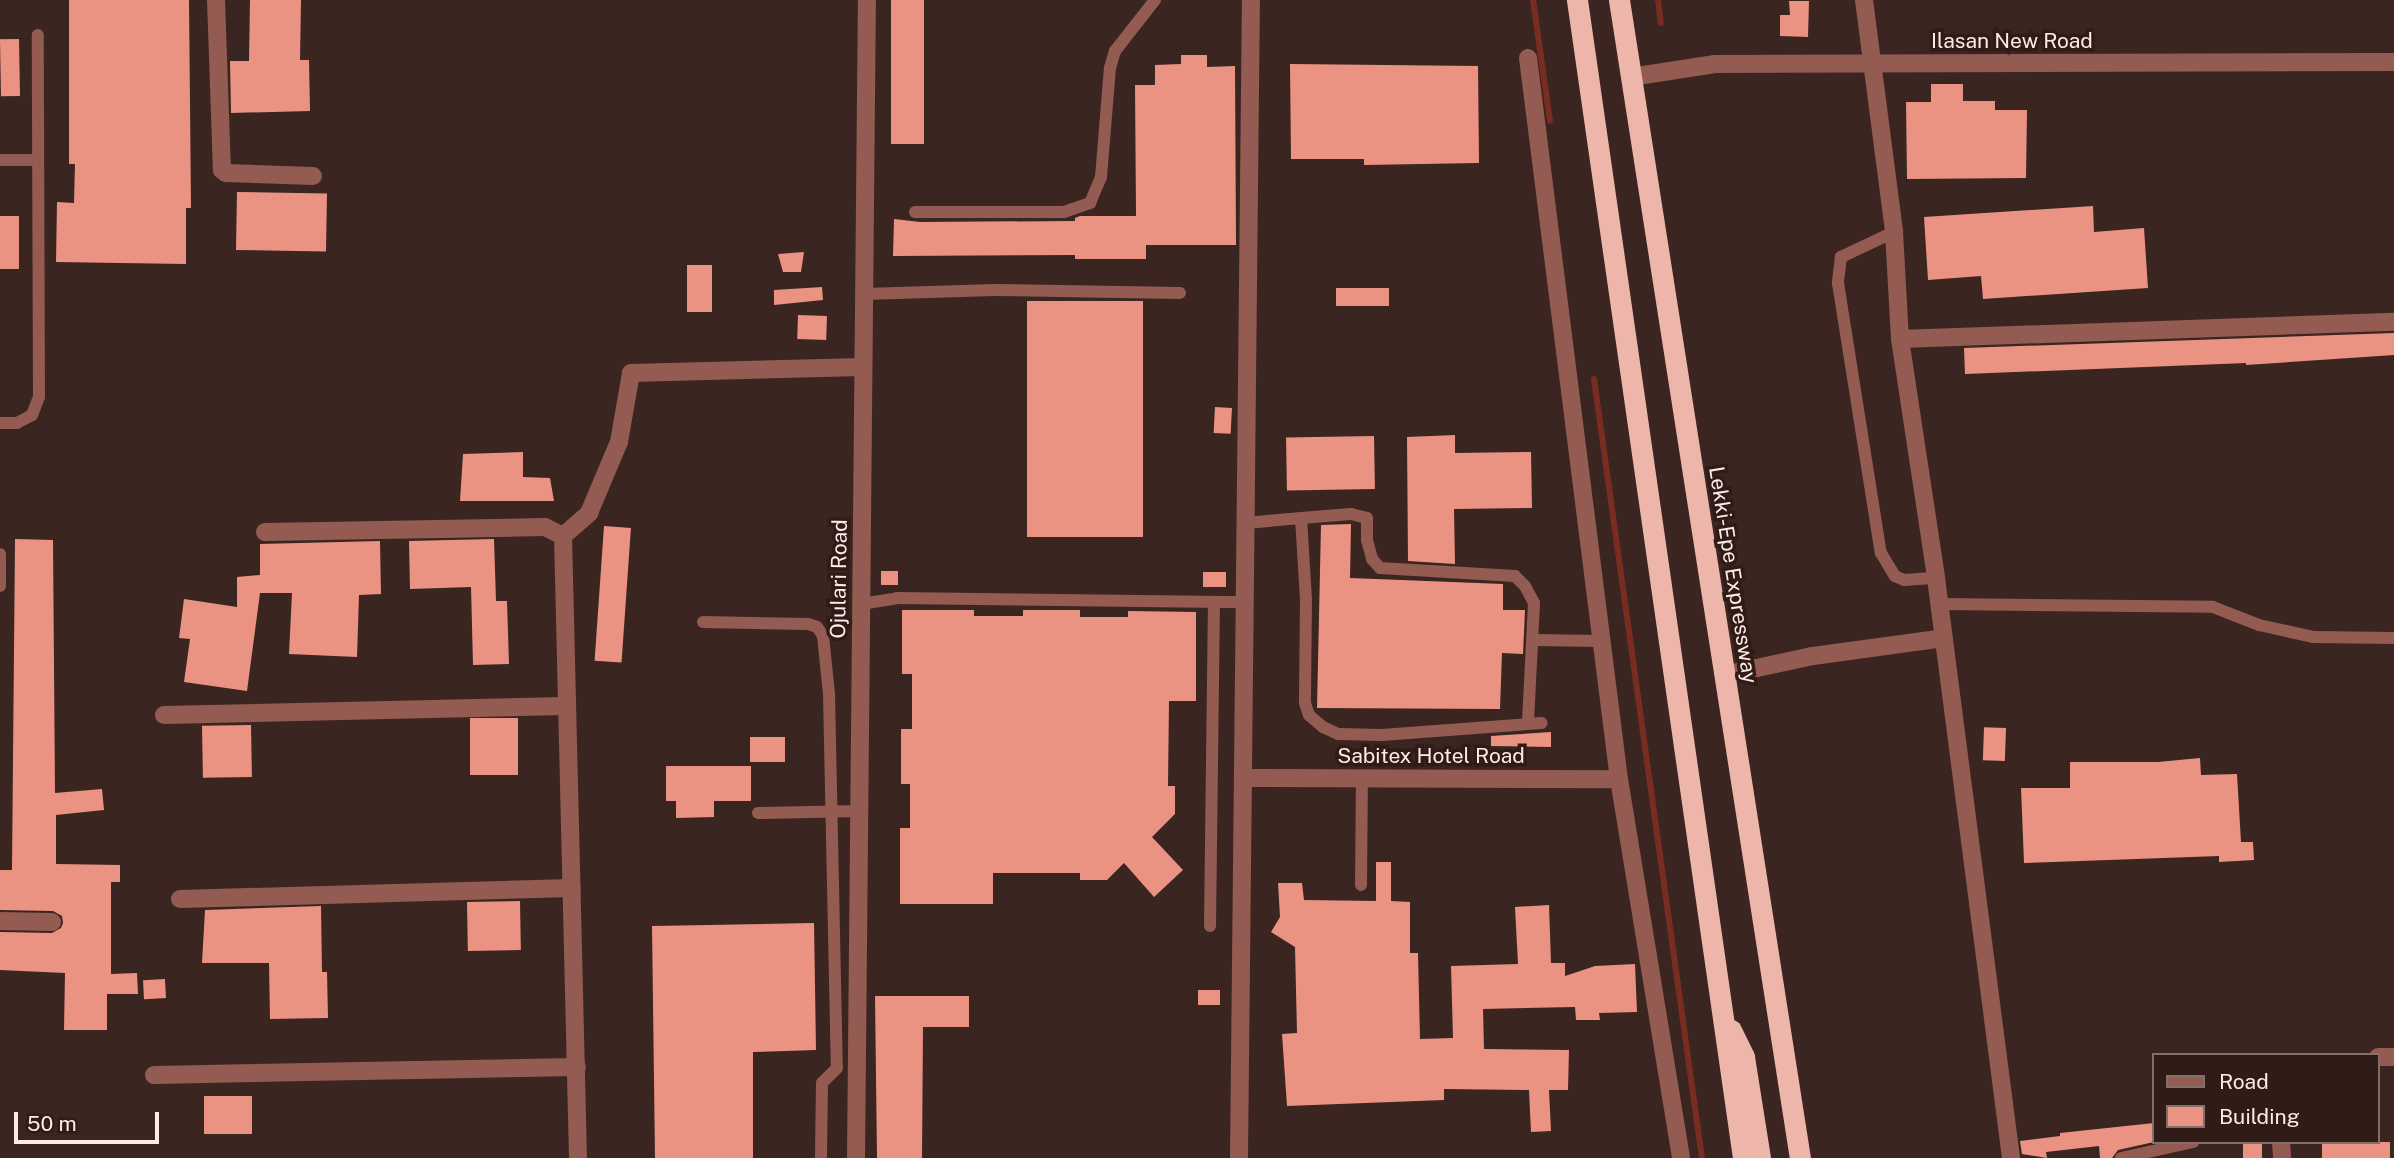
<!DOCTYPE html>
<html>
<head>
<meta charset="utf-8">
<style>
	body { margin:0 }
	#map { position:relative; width:2394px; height:1158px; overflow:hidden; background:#3b2521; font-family:"Public Sans",sans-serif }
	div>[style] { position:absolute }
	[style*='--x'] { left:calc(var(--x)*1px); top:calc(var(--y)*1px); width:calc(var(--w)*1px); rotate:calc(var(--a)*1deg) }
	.stream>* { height:6px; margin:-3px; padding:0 3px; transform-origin:3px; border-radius:3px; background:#792c21 }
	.building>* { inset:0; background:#eb9383; transform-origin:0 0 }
	.lane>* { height:12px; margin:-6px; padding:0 6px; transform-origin:6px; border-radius:6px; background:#935b51 }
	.street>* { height:18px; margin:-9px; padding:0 9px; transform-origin:9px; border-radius:9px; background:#935b51 }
	.highway>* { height:21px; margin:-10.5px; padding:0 10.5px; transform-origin:10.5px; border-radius:10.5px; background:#eeb6ab }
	span { translate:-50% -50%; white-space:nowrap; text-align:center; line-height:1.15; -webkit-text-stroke:7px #301b17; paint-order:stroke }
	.street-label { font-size:21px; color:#fcece9 }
	.legend { position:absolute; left:2152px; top:1053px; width:228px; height:91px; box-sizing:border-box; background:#301b17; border:2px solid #826f6b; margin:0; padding:9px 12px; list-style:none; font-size:21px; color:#fcece9 }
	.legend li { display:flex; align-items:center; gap:14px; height:35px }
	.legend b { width:35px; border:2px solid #826f6b }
	.scale { position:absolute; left:14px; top:1112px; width:145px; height:32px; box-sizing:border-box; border:4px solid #fcece9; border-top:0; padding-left:9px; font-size:21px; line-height:24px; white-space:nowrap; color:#fcece9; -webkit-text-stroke:5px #301b17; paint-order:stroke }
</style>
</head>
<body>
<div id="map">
	<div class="stream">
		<div style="--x:1533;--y:0;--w:122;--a:82"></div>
		<div style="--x:1658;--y:0;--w:23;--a:83"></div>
		<div style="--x:1594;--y:379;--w:786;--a:82.11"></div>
	</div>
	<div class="building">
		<div style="clip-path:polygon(69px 0,189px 0,191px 208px,186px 208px,186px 264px,56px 262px,57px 202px,74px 203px,75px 164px,69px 164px)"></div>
		<div style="clip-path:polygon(250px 0,301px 0,300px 60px,309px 60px,310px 111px,231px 113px,230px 61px,249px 61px)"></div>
		<div style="left:891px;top:0;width:33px;height:144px"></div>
		<div style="clip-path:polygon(1789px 1px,1809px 1px,1808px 37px,1780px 36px,1780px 15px,1790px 15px)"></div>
		<div style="left:19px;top:39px;width:57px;height:19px;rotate:89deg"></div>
		<div style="clip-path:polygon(1181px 55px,1207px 55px,1207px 67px,1235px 66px,1236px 245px,1146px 245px,1146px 259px,1075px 259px,1075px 255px,893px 256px,894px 219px,920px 222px,1075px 221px,1075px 218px,1080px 216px,1136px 216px,1135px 85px,1155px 85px,1155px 65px,1181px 64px)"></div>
		<div style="clip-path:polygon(1290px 64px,1478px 66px,1479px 163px,1364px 165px,1364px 159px,1291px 159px)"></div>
		<div style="clip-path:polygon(1931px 84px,1963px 84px,1963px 101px,1995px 101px,1995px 110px,2027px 110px,2026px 178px,1907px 179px,1906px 102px,1931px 102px)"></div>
		<div style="left:237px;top:192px;width:90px;height:58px;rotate:1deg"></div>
		<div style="clip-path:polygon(2093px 206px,2094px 232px,2144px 228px,2148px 288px,1983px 299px,1981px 276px,1928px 280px,1924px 217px)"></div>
		<div style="left:19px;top:216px;width:53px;height:19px;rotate:90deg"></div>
		<div style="clip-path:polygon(804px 252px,801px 272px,783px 272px,778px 254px)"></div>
		<div style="left:687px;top:265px;width:25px;height:47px"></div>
		<div style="clip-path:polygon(822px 287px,823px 300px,774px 305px,774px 290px)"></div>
		<div style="left:1389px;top:288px;width:18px;height:53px;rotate:90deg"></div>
		<div style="left:1027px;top:301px;width:116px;height:236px"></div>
		<div style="left:827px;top:316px;width:24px;height:29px;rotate:92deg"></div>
		<div style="clip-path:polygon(2394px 333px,2394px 355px,2246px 365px,2246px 363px,1965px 374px,1964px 348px)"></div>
		<div style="left:1215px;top:407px;width:17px;height:26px;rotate:3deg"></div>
		<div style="clip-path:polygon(1455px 435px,1455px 453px,1531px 452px,1532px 508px,1454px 509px,1455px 564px,1408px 561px,1407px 437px)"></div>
		<div style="left:1374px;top:436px;width:53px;height:88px;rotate:89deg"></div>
		<div style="clip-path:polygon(523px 452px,523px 477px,550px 478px,554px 501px,460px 501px,463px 454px)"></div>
		<div style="clip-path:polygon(1351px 524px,1350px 578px,1503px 584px,1503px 610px,1525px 610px,1523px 654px,1502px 653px,1500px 709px,1317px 708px,1321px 525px)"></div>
		<div style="left:604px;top:526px;width:27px;height:135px;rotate:4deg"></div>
		<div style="clip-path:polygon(15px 539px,53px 540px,55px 793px,102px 789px,104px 810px,56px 815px,56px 864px,120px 865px,120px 882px,111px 882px,111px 974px,137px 973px,138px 994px,107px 994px,107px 1030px,64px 1030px,65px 973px,0 970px,0 932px,52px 933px,61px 928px,63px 923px,62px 916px,53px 911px,0 910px,0 870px,12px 870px)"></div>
		<div style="clip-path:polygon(494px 539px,496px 601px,507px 601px,509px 664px,473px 665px,471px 587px,410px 589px,409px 541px)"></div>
		<div style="clip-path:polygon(380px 541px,381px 594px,359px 595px,357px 657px,289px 654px,292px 593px,260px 593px,247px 691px,184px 682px,190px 639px,179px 638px,184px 599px,237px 607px,237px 577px,260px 575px,260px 544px)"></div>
		<div style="left:881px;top:571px;width:17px;height:14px"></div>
		<div style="left:1203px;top:572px;width:23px;height:15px"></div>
		<div style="clip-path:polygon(902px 610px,974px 610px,974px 616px,1023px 616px,1023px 610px,1080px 610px,1080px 617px,1128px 617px,1128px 611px,1196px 612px,1196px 701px,1169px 701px,1168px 786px,1175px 786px,1175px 814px,1152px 837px,1183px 870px,1154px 897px,1124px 863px,1107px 880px,1080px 880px,1080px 873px,993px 873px,993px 904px,900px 904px,900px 828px,910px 828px,910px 784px,901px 784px,901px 729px,912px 729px,912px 674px,902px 674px)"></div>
		<div style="left:518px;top:718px;width:57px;height:48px;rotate:90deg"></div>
		<div style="left:251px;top:725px;width:52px;height:49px;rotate:89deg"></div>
		<div style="left:2006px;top:728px;width:33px;height:22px;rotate:92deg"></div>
		<div style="clip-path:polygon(1551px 732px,1551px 747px,1491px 746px,1491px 736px)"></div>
		<div style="left:750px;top:737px;width:35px;height:25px"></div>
		<div style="clip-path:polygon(2200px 758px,2201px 775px,2237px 774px,2241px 842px,2253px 842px,2254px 860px,2219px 862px,2219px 856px,2024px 863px,2021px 788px,2070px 788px,2070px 762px,2158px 762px)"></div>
		<div style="clip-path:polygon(666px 766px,751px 766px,751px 801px,714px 801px,714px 817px,676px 818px,676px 801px,666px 801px)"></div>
		<div style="clip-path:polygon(1376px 862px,1391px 862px,1391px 901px,1410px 902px,1410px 953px,1418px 953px,1420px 1039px,1453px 1038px,1451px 966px,1518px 964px,1515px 907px,1549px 905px,1551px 963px,1565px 963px,1565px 976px,1595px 966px,1635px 964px,1637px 1012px,1599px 1013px,1600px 1020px,1576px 1020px,1575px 1007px,1483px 1009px,1484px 1049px,1569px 1050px,1568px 1090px,1549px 1090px,1551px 1131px,1531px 1132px,1529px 1090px,1444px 1089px,1444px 1100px,1287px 1106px,1282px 1034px,1297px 1033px,1295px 947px,1271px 932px,1280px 917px,1278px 883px,1302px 883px,1304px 900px,1376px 901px)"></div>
		<div style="left:520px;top:901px;width:49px;height:53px;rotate:89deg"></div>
		<div style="clip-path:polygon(321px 906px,322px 972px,327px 972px,328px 1018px,270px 1019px,269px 963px,202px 963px,205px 910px)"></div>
		<div style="clip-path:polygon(814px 923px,816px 1050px,753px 1052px,753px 1158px,655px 1158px,652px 926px)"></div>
		<div style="left:165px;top:979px;width:19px;height:22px;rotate:87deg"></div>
		<div style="left:1198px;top:990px;width:22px;height:15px"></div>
		<div style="clip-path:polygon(875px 996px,969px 996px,969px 1027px,923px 1027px,922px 1158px,877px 1158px)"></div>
		<div style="left:204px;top:1096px;width:48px;height:38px"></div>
		<div style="clip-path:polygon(2154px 1123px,2154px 1142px,2118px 1150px,2112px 1158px,2100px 1158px,2099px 1146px,2046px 1152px,2047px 1158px,2022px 1154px,2020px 1141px,2060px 1136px,2060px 1133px)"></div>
		<div style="left:2243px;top:1142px;width:19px;height:16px"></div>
		<div style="left:2322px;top:1142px;width:68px;height:16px"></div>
	</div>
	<div class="lane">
		<div style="--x:0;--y:160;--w:38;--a:0"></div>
		<div style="--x:915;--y:212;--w:149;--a:0"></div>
		<div style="--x:1064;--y:212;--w:28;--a:-19"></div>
		<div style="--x:1090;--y:203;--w:28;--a:-67"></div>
		<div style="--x:1101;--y:177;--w:109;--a:-85.3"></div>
		<div style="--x:1110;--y:68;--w:18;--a:-74"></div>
		<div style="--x:1115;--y:51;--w:65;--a:-51.9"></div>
		<div style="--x:1894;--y:232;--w:59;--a:154.7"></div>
		<div style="--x:1841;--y:257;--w:26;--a:97"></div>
		<div style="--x:1838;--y:283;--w:273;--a:81"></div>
		<div style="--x:1881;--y:553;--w:27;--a:59"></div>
		<div style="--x:1895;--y:576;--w:10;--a:24"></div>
		<div style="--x:1904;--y:580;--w:32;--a:-4"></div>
		<div style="--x:864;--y:294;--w:131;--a:-1.7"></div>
		<div style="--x:995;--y:290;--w:185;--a:0.9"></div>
		<div style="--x:0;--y:423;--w:17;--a:0"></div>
		<div style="--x:17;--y:423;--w:17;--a:-28"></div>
		<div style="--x:32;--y:415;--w:19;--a:-69"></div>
		<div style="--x:39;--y:397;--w:362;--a:-90.2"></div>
		<div style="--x:1301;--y:518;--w:50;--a:-4.6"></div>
		<div style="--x:1351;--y:514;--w:16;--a:14"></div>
		<div style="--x:1367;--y:518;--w:22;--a:90"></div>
		<div style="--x:1367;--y:540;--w:20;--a:75"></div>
		<div style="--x:1372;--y:559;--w:12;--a:48"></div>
		<div style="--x:1380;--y:568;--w:135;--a:3.4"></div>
		<div style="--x:1515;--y:576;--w:14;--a:45"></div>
		<div style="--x:1525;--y:586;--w:19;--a:62"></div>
		<div style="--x:1534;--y:603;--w:119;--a:92.9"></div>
		<div style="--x:1246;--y:523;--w:55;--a:-5.2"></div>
		<div style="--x:1301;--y:518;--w:81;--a:86.5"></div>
		<div style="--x:1306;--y:599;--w:104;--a:90.6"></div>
		<div style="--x:1305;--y:703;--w:13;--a:72"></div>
		<div style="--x:1309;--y:715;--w:18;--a:41"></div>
		<div style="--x:1323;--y:727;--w:17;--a:25"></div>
		<div style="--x:1338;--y:734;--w:44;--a:1.3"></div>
		<div style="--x:1382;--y:735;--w:160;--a:-4.3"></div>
		<div style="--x:0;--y:586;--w:32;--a:-90"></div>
		<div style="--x:861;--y:604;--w:36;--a:-9"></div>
		<div style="--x:897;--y:598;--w:348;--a:0.7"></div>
		<div style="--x:1940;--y:604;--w:273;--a:0.6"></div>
		<div style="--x:2213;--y:607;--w:49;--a:21.4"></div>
		<div style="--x:2259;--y:625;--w:55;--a:12.5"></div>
		<div style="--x:2313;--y:637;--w:81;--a:0.7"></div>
		<div style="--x:703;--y:622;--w:105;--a:1.1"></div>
		<div style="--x:808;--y:624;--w:9;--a:18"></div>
		<div style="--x:817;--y:627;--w:11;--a:56"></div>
		<div style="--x:823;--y:636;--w:58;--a:84.1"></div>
		<div style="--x:829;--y:694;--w:374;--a:88.8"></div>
		<div style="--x:837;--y:1068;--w:21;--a:135"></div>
		<div style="--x:822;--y:1083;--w:75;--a:90.8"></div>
		<div style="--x:1534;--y:640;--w:67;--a:0.9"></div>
		<div style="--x:758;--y:813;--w:101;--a:-1.1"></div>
		<div style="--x:1361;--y:885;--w:106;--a:-89.5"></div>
		<div style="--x:1210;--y:926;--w:324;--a:-89.3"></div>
		<div style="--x:2121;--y:1158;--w:74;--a:-12.5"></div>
	</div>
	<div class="street">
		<div style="--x:216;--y:0;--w:170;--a:88"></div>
		<div style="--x:222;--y:170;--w:5;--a:37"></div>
		<div style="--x:226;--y:173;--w:87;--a:2"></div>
		<div style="--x:1864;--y:0;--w:234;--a:82.6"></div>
		<div style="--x:1894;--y:232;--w:107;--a:86.8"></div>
		<div style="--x:1900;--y:339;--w:242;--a:81.4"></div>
		<div style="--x:1936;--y:578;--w:585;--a:82.63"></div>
		<div style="--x:1528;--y:58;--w:727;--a:82.81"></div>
		<div style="--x:1619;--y:779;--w:384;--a:80.7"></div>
		<div style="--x:1631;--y:77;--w:85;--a:-8.8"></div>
		<div style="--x:1715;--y:64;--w:679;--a:-0.17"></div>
		<div style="--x:1900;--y:339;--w:494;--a:-2"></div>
		<div style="--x:265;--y:532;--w:280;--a:-1"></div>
		<div style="--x:545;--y:527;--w:20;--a:27"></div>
		<div style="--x:1724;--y:675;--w:91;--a:-12.1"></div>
		<div style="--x:1813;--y:656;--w:132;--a:-7.8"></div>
		<div style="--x:164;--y:715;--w:401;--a:-1.3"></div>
		<div style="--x:1243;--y:778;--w:376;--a:0.2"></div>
		<div style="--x:180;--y:899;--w:392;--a:-1.6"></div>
		<div style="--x:0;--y:921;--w:52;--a:1.1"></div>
		<div style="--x:2378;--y:1057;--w:16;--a:0"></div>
		<div style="--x:154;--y:1075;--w:423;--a:-1.1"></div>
		<div style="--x:2281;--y:1142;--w:16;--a:86"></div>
		<div style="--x:578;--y:1158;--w:622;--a:-91.38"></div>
		<div style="--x:563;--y:536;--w:35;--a:-41"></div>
		<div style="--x:589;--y:513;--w:77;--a:-67.1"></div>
		<div style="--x:619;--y:442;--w:70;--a:-80.1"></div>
		<div style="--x:631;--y:373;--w:232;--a:-1.5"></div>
		<div style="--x:856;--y:1158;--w:1158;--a:-89.46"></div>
		<div style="--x:1239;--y:1158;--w:1158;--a:-89.41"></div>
	</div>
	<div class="highway">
		<div style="--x:1577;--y:0;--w:1170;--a:81.84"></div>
		<div style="--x:1619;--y:0;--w:1172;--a:81.12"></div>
		<div style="--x:1731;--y:1030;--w:30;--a:64"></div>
		<div style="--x:1744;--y:1057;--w:102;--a:81"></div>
	</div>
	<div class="street-label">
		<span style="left:2012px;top:41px">Ilasan New Road</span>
		<span style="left:1733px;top:575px;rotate:81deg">Lekki-Epe Expressway</span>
		<span style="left:839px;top:579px;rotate:-89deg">Ojulari Road</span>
		<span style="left:1431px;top:756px">Sabitex Hotel Road</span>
	</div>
	<ul class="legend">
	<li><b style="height:9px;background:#935b51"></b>Road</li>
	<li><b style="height:19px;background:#eb9383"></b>Building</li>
	</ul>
	<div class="scale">50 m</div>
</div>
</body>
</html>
